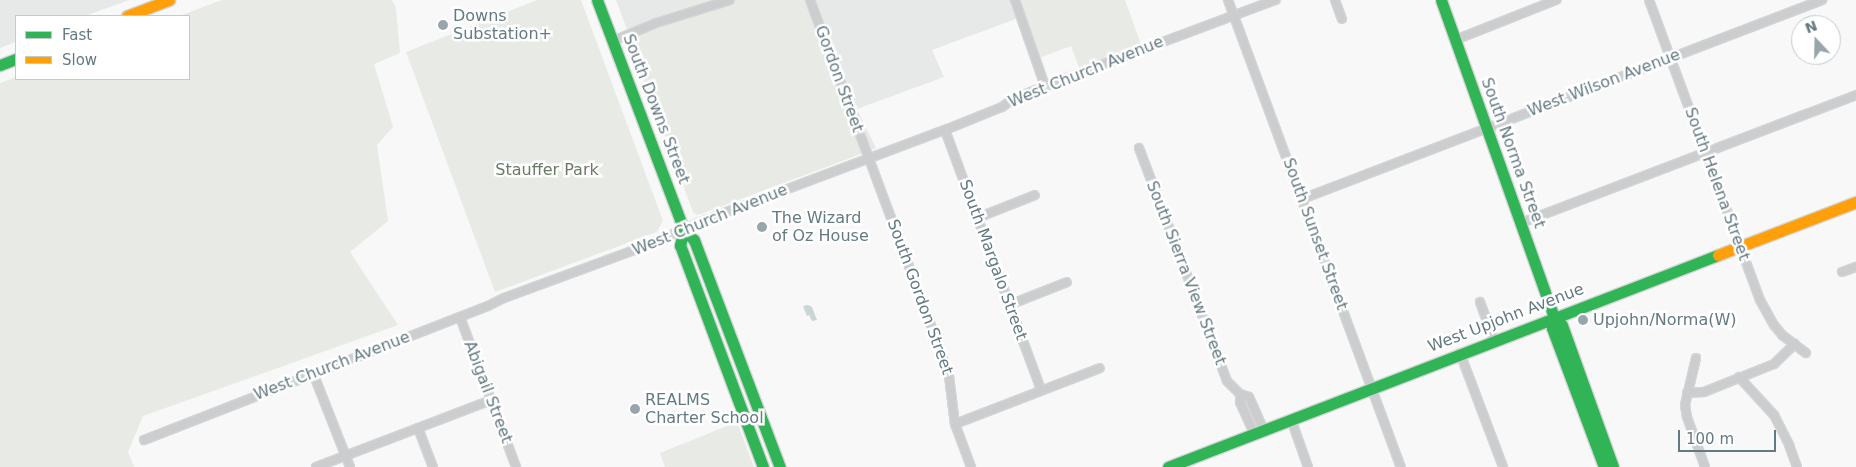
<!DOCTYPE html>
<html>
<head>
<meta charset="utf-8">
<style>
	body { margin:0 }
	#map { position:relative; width:1856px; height:467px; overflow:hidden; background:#f8f8f8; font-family:"DejaVu Sans",sans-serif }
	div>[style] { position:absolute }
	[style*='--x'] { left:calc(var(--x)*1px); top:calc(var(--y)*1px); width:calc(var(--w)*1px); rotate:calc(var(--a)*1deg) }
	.built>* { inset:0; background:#e7e9e8 }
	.green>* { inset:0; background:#e8eae5 }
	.water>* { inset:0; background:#cad5d6 }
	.roads { filter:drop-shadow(1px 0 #d4d5d6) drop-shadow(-1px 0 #d4d5d6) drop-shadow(0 1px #d4d5d6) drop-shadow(0 -1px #d4d5d6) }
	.street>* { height:8px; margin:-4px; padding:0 4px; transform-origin:4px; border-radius:4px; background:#cbcdce }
	.fast>* { height:11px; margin:-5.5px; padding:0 5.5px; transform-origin:5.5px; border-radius:5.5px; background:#30b455 }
	.slow>* { height:11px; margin:-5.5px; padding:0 5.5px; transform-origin:5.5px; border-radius:5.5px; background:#ff9f0a }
	.dots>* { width:14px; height:14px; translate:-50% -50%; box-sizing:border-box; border:2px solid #fff; border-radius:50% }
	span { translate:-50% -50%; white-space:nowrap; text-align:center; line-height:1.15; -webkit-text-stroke:5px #fff; paint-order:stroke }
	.poi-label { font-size:16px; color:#647a82 }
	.left { translate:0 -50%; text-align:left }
	.street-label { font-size:16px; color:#647a82 }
	.park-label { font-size:16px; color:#6b7a63 }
	.legend { position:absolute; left:15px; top:15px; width:175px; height:65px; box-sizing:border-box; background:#fff; border:1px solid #c1cacd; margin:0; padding:6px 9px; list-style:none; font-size:15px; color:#647a82 }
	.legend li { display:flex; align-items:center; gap:10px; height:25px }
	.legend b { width:25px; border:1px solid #c1cacd }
	.north { position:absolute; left:1791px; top:15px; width:50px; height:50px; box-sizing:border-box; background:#fff; border:1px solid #c1cacd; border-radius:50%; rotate:339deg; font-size:14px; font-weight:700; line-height:20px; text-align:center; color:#647a82 }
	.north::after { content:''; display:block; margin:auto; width:18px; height:22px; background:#98a6ab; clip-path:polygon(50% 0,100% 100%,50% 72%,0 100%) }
	.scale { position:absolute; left:1678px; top:430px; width:98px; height:22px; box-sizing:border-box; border:2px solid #647a82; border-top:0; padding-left:6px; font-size:15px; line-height:18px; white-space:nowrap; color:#647a82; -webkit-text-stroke:4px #fff; paint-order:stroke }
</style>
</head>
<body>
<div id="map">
	<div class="built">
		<div style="clip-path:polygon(0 0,129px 0,85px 16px,16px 16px,16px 42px,0 48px)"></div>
		<div style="clip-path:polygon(616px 0,1021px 0,1027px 15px,932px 50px,944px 77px,857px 109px,876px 148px,701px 214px,695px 212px)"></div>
	</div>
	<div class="green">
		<div style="clip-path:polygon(222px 0,392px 0,396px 8px,400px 53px,374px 64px,393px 127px,377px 145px,388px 221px,350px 252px,398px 325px,143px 416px,128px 452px,134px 467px,0 467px,0 83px,16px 77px,16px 79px,189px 79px,189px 16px,179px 16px)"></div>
		<div style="clip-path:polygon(537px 0,581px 0,663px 221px,657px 232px,495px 292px,406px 52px)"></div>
		<div style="clip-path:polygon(698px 0,805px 0,858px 151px,857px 153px,853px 157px,697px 215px,693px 212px,628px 38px,663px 19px,668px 11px)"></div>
		<div style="clip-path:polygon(1017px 0,1125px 0,1142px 47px,1080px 70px,1071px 46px,1039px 58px)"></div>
		<div style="clip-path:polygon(737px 422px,754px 467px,665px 467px,660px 453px)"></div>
	</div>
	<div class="water">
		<div style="clip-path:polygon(808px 305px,812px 307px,817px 320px,812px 321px,809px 315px,807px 316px,803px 306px)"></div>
	</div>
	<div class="roads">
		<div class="street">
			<div style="--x:810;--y:0;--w:376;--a:69.6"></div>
			<div style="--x:941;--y:352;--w:25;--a:72"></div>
			<div style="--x:949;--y:376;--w:48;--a:82.9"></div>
			<div style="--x:955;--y:424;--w:46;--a:69.6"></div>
			<div style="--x:1015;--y:0;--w:91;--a:70.8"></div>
			<div style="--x:1228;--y:0;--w:498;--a:69.7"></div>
			<div style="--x:1335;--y:0;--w:20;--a:70"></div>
			<div style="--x:1649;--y:0;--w:320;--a:69.7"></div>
			<div style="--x:1760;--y:300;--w:29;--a:61"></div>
			<div style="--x:1774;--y:325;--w:13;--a:51"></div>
			<div style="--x:1782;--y:335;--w:30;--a:37"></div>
			<div style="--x:1455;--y:40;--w:109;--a:-21.6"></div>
			<div style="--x:613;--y:41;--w:47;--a:-22.7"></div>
			<div style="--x:656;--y:23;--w:77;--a:-17.3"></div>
			<div style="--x:945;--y:130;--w:277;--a:69.7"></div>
			<div style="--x:1139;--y:148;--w:249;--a:69.3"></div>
			<div style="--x:1227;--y:381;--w:18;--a:45"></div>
			<div style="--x:1240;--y:394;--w:9;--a:18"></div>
			<div style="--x:1249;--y:397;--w:36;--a:66"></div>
			<div style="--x:1302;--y:199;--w:557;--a:-20.94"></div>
			<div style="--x:977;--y:218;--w:62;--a:-21.6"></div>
			<div style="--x:1521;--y:223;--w:359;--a:-20.9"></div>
			<div style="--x:1842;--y:272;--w:15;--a:-20"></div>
			<div style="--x:1480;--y:302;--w:40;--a:69.8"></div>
			<div style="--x:1009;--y:305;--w:62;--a:-21.6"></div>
			<div style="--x:460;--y:317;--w:160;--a:69.5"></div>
			<div style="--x:1460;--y:353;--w:122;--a:69.3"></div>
			<div style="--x:1696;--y:358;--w:48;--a:103.2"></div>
			<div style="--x:1685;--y:405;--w:12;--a:81"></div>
			<div style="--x:1687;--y:417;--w:53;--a:70.2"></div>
			<div style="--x:313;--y:373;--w:101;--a:68.5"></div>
			<div style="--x:1739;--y:377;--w:52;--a:47.4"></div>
			<div style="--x:1774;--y:415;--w:34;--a:63"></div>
			<div style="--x:1789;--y:445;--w:23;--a:70"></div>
			<div style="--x:1687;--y:393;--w:17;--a:-3"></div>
			<div style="--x:1704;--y:392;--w:75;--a:-21.8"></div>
			<div style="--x:1774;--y:364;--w:29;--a:-44"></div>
			<div style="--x:1240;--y:394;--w:8;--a:90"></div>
			<div style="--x:1240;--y:402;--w:35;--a:66"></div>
			<div style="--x:1291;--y:419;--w:51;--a:70.5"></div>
			<div style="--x:955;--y:424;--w:155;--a:-21.1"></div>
			<div style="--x:418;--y:428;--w:42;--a:69"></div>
			<div style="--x:144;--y:440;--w:369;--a:-21.3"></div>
			<div style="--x:488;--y:306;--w:18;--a:-27"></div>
			<div style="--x:504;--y:298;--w:157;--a:-20.2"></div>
			<div style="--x:651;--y:244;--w:51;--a:-24.5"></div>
			<div style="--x:697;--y:223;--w:265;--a:-20.6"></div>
			<div style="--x:945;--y:130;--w:61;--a:-22"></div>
			<div style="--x:1002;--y:107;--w:14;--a:-36"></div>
			<div style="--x:1013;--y:99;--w:35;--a:-22"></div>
			<div style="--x:1045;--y:86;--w:246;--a:-20.5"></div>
			<div style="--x:316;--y:467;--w:187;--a:-20.9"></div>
		</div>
		<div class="fast">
			<div style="--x:597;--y:0;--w:246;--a:69.3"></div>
			<div style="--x:684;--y:230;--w:14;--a:45"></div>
			<div style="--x:694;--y:240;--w:243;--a:69.3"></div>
			<div style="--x:1441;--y:0;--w:337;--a:70.4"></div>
			<div style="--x:1554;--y:317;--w:11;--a:45"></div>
			<div style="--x:1562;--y:325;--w:151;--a:70.2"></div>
			<div style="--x:0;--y:65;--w:17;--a:-21"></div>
			<div style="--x:684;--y:230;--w:16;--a:105"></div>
			<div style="--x:680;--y:245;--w:237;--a:69.5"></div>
			<div style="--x:1554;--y:317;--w:11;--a:100"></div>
			<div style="--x:1552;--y:328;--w:148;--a:69.5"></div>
			<div style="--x:1168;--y:467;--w:589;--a:-21.08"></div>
		</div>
		<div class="slow">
			<div style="--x:127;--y:16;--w:45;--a:-20.9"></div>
			<div style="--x:1718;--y:255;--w:148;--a:-21"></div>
		</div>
	</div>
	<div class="dots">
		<div style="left:443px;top:25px;background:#98a6ab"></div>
		<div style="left:762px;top:227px;background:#98a6ab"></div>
		<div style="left:1583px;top:320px;background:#98a6ab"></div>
		<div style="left:635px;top:409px;background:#98a6ab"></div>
	</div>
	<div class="poi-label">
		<span class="left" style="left:453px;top:25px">Downs<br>Substation+</span>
		<span class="left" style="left:772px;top:227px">The Wizard<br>of Oz House</span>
		<span class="left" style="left:1593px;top:320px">Upjohn/Norma(W)</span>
		<span class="left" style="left:645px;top:409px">REALMS<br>Charter School</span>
	</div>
	<div class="street-label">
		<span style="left:1086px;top:72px;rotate:-22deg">West Church Avenue</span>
		<span style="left:839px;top:79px;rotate:70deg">Gordon Street</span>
		<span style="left:1604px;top:83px;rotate:-21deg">West Wilson Avenue</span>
		<span style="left:656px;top:109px;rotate:69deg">South Downs Street</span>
		<span style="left:1513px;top:153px;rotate:70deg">South Norma Street</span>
		<span style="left:1717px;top:184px;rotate:70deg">South Helena Street</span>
		<span style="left:710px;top:220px;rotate:-22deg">West Church Avenue</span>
		<span style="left:1315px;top:234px;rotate:70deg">South Sunset Street</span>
		<span style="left:993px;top:260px;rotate:70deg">South Margalo Street</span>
		<span style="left:1186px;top:273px;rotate:69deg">South Sierra View Street</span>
		<span style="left:920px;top:297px;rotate:70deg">South Gordon Street</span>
		<span style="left:1506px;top:318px;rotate:-21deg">West Upjohn Avenue</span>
		<span style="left:332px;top:366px;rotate:-21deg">West Church Avenue</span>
		<span style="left:488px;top:392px;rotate:69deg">Abigail Street</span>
	</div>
	<div class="park-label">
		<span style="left:547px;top:170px">Stauffer Park</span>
	</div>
	<ul class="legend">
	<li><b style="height:6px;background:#30b455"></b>Fast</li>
	<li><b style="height:6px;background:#ff9f0a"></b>Slow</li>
	</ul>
	<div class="north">N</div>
	<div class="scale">100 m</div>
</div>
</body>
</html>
